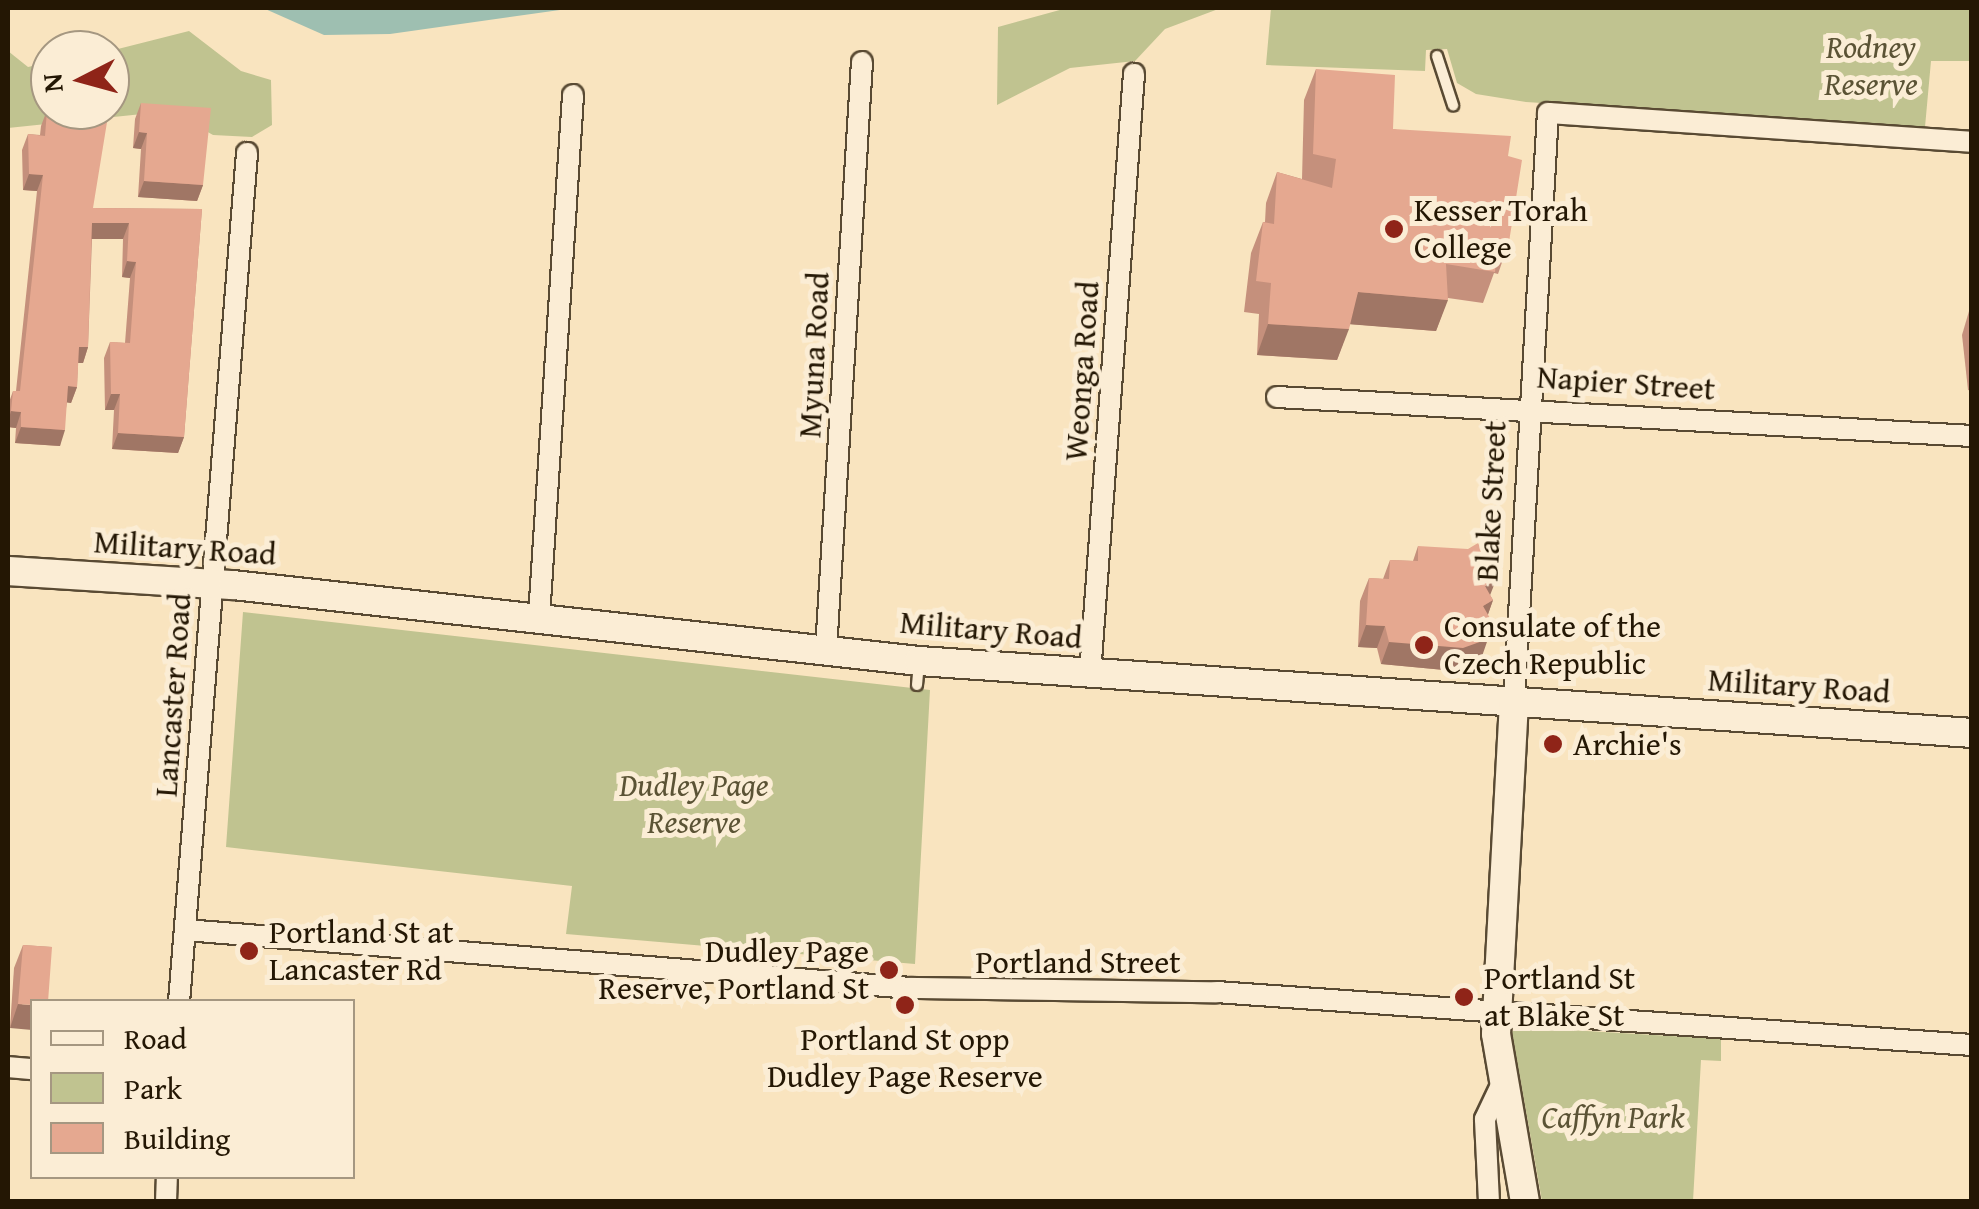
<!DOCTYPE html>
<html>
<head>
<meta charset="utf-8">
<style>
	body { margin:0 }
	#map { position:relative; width:1979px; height:1209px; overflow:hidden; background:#f9e4bf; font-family:"Gentium Book Plus",serif }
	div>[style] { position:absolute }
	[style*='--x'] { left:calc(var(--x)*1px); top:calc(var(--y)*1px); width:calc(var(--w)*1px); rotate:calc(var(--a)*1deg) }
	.green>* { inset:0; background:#c0c390 }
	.water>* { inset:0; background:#9ebfb1 }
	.roads { filter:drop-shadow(2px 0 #594a33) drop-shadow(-2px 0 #594a33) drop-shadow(0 2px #594a33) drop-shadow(0 -2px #594a33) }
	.lane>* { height:10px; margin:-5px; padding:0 5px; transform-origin:5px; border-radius:5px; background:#fbedd5 }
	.street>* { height:20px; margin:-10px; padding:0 10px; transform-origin:10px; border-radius:10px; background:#fbedd5 }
	.secondary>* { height:28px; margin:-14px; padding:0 14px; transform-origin:14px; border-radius:14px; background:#fbedd5 }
	.wall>* { inset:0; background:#c5907c }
	.shaded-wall>* { inset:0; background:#a07665 }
	.building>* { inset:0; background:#e5a890 }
	.dots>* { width:28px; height:28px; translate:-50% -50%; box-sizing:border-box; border:5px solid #fbedd5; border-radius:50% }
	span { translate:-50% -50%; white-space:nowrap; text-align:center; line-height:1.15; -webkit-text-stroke:10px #fbedd5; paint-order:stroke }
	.park-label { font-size:32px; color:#5b5335; font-style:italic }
	.poi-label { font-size:32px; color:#241704 }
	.left { translate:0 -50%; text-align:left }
	.right { translate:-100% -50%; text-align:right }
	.street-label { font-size:32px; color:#241704 }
	.frame { position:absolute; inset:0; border:10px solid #241704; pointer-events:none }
	.legend { position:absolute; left:30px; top:999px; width:325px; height:180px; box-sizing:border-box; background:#fbedd5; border:2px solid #a59781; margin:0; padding:12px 18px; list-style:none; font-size:30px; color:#241704 }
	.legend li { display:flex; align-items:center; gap:20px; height:50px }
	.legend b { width:50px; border:2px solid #a59781 }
	.north { position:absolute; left:30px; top:30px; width:100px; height:100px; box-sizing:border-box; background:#fbedd5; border:2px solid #a59781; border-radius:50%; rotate:264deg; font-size:28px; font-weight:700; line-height:40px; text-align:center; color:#241704 }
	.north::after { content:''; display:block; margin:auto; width:35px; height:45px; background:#8f2418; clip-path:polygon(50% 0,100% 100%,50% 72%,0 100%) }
</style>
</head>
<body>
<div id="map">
	<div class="green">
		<div style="clip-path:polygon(1067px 8px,1221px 8px,1165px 29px,1135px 61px,1070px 68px,997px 105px,998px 27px)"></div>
		<div style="clip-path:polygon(1271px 8px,1971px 8px,1971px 61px,1931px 61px,1925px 127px,1526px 102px,1476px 94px,1457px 83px,1447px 49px,1426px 50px,1425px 71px,1266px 65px)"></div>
		<div style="clip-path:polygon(189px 31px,241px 71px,271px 80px,272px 125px,252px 137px,213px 135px,171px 111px,8px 128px,8px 51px,28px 67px,50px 62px,50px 110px,110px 110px,110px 51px)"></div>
		<div style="clip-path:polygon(243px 612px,930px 690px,915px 964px,566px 934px,572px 886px,226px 847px)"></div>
		<div style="clip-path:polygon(1519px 1027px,1721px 1039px,1721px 1061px,1701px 1060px,1693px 1201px,1542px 1201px,1512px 1032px)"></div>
	</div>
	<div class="water">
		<div style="clip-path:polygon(263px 8px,574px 8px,390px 34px,324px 35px)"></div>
	</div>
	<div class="roads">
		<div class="lane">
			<div style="--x:1437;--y:56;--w:52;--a:71.9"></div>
			<div style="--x:917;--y:685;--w:24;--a:-85"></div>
		</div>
		<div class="street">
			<div style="--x:1277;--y:397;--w:696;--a:3.21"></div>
			<div style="--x:539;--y:617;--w:523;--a:-86.27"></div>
			<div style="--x:826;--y:650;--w:589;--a:-86.5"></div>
			<div style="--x:1090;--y:674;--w:602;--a:-85.81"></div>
			<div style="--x:1514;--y:702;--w:590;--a:-86.7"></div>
			<div style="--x:1548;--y:113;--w:425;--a:3.9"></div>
			<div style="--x:185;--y:930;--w:728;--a:4.57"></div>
			<div style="--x:911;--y:988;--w:305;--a:0.8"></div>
			<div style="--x:1216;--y:992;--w:758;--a:4.01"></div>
			<div style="--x:179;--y:1002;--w:852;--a:-85.42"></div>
			<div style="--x:8;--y:1067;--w:24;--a:5"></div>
			<div style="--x:166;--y:1202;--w:26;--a:-88"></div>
			<div style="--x:1489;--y:1202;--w:83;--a:-92.8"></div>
			<div style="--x:1485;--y:1119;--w:44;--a:-64.6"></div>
		</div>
		<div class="secondary">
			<div style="--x:8;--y:571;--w:225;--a:3.6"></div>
			<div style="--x:233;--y:585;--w:690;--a:6.32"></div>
			<div style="--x:919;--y:661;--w:1055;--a:3.91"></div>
			<div style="--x:1514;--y:702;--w:332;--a:93.1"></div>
			<div style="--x:1496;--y:1034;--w:170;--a:80.2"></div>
		</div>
	</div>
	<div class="wall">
		<div style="clip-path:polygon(1316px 69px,1393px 129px,1508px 156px,1509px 242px,1498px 274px,1494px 273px,1483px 303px,1448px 298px,1436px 331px,1350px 324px,1337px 360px,1257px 355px,1259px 314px,1244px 312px,1251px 253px,1263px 222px,1265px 222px,1266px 203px,1277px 172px,1302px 179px,1304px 100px)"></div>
		<div style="clip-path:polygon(141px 103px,203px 185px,197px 201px,138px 197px,141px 149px,133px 148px,135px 119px)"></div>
		<div style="clip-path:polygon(47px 110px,93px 208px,202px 209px,184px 437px,178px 453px,112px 449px,114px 410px,105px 410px,104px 358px,110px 342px,125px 343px,130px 278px,122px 277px,123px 239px,92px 239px,88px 347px,83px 363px,78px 363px,77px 387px,71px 403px,67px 402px,60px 446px,15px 443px,16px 428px,8px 427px,8px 405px,13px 391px,16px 391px,37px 191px,23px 190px,22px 150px,28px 134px,40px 135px,41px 126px)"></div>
		<div style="clip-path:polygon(1972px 301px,1972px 391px,1968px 390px,1962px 335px)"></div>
		<div style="clip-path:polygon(1418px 546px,1490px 595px,1493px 600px,1488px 614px,1480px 662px,1455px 671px,1381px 664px,1377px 648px,1358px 647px,1360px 601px,1369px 578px,1383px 579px,1390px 560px,1413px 561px)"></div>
		<div style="clip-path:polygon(23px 945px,52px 947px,10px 1028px,14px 968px)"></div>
	</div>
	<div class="shaded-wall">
		<div style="clip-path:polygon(139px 132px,147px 133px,141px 149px,133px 148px)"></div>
		<div style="clip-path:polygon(29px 174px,43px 175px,37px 191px,23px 190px)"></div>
		<div style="clip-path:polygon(144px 181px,203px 185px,197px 201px,138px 197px)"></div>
		<div style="clip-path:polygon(92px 223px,129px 223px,123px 239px,87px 239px)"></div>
		<div style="clip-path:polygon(127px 261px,136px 262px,130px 278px,122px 277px)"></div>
		<div style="clip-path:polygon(1358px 292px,1448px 300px,1436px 331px,1347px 324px)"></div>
		<div style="clip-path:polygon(1268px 324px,1349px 329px,1337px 360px,1257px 355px)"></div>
		<div style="clip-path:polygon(79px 347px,88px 347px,83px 363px,73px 363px)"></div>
		<div style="clip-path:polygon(68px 386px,77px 387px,71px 403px,63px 402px)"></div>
		<div style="clip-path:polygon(111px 394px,120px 394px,114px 410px,105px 410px)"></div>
		<div style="clip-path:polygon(11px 411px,21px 412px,16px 428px,8px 427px,8px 421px)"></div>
		<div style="clip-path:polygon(21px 427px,65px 430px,60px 446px,15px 443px)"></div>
		<div style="clip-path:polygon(118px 433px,184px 437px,178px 453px,112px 449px)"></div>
		<div style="clip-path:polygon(1496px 580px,1487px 603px,1485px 586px)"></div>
		<div style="clip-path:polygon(1493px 600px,1485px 623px,1483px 606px)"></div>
		<div style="clip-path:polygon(1491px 620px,1483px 641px,1488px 639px,1480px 662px,1455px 671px,1381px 664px,1389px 642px,1480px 626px)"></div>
		<div style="clip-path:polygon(1366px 625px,1385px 626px,1377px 648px,1358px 647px)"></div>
		<div style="clip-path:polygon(18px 1004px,32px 1005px,32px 1030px,10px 1028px)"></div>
	</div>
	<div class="building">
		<div style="clip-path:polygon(1316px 69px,1395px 75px,1393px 129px,1511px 136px,1508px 156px,1522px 160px,1509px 242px,1498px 240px,1495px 272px,1446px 264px,1448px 300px,1358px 292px,1349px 329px,1268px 324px,1271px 283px,1256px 281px,1263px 222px,1274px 224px,1277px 172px,1332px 188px,1336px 159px,1313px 154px)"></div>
		<div style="clip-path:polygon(141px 103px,211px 108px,203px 185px,144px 181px,147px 133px,139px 132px)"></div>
		<div style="clip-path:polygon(47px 110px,109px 110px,93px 208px,202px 209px,184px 437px,118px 433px,120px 394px,111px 394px,110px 342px,130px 343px,136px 262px,127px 261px,129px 223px,92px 223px,88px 347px,79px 347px,77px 387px,68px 386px,65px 430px,21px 427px,21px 412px,11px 411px,13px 391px,20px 391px,43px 175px,29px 174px,28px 134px,45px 136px)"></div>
		<div style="clip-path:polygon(1478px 543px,1496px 580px,1485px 586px,1493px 600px,1483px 606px,1491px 620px,1480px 626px,1488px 639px,1463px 648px,1389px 642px,1385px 626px,1366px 625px,1369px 578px,1389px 579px,1390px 560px,1418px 561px,1418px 546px,1468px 549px)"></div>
		<div style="clip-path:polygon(23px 945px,52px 947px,48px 1002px,32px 1002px,32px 1005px,18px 1004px)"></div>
	</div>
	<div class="dots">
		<div style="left:1394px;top:229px;background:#8f2418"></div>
		<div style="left:1424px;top:645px;background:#8f2418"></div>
		<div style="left:1553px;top:744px;background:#8f2418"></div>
		<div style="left:249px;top:951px;background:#8f2418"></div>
		<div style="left:889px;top:970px;background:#8f2418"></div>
		<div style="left:1464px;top:997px;background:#8f2418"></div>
		<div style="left:905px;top:1005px;background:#8f2418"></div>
	</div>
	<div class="park-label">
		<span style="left:1871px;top:66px">Rodney<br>Reserve</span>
		<span style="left:694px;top:804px">Dudley Page<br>Reserve</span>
		<span style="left:1613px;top:1117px">Caffyn Park</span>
	</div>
	<div class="poi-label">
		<span class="left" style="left:1414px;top:229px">Kesser Torah<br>College</span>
		<span class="left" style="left:1444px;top:645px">Consulate of the<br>Czech Republic</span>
		<span class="left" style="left:1573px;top:744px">Archie's</span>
		<span class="left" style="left:269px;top:951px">Portland St at<br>Lancaster Rd</span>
		<span class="right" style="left:869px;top:970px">Dudley Page<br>Reserve, Portland St</span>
		<span class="left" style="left:1484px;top:997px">Portland St<br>at Blake St</span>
		<span style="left:905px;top:1058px">Portland St opp<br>Dudley Page Reserve</span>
	</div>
	<div class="street-label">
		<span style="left:814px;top:355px;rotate:-87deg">Myuna Road</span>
		<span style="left:1082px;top:371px;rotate:-86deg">Weonga Road</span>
		<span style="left:1626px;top:383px;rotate:4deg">Napier Street</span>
		<span style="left:1491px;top:501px;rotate:-87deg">Blake Street</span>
		<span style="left:185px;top:548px;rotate:4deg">Military Road</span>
		<span style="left:991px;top:630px;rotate:5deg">Military Road</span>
		<span style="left:1799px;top:686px;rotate:4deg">Military Road</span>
		<span style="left:173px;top:695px;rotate:-86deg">Lancaster Road</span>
		<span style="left:1078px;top:962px">Portland Street</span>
	</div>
	<div class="frame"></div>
	<ul class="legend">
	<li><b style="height:12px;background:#fbedd5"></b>Road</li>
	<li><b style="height:28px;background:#c0c390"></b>Park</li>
	<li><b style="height:28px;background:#e5a890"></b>Building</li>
	</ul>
	<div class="north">N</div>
</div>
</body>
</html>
